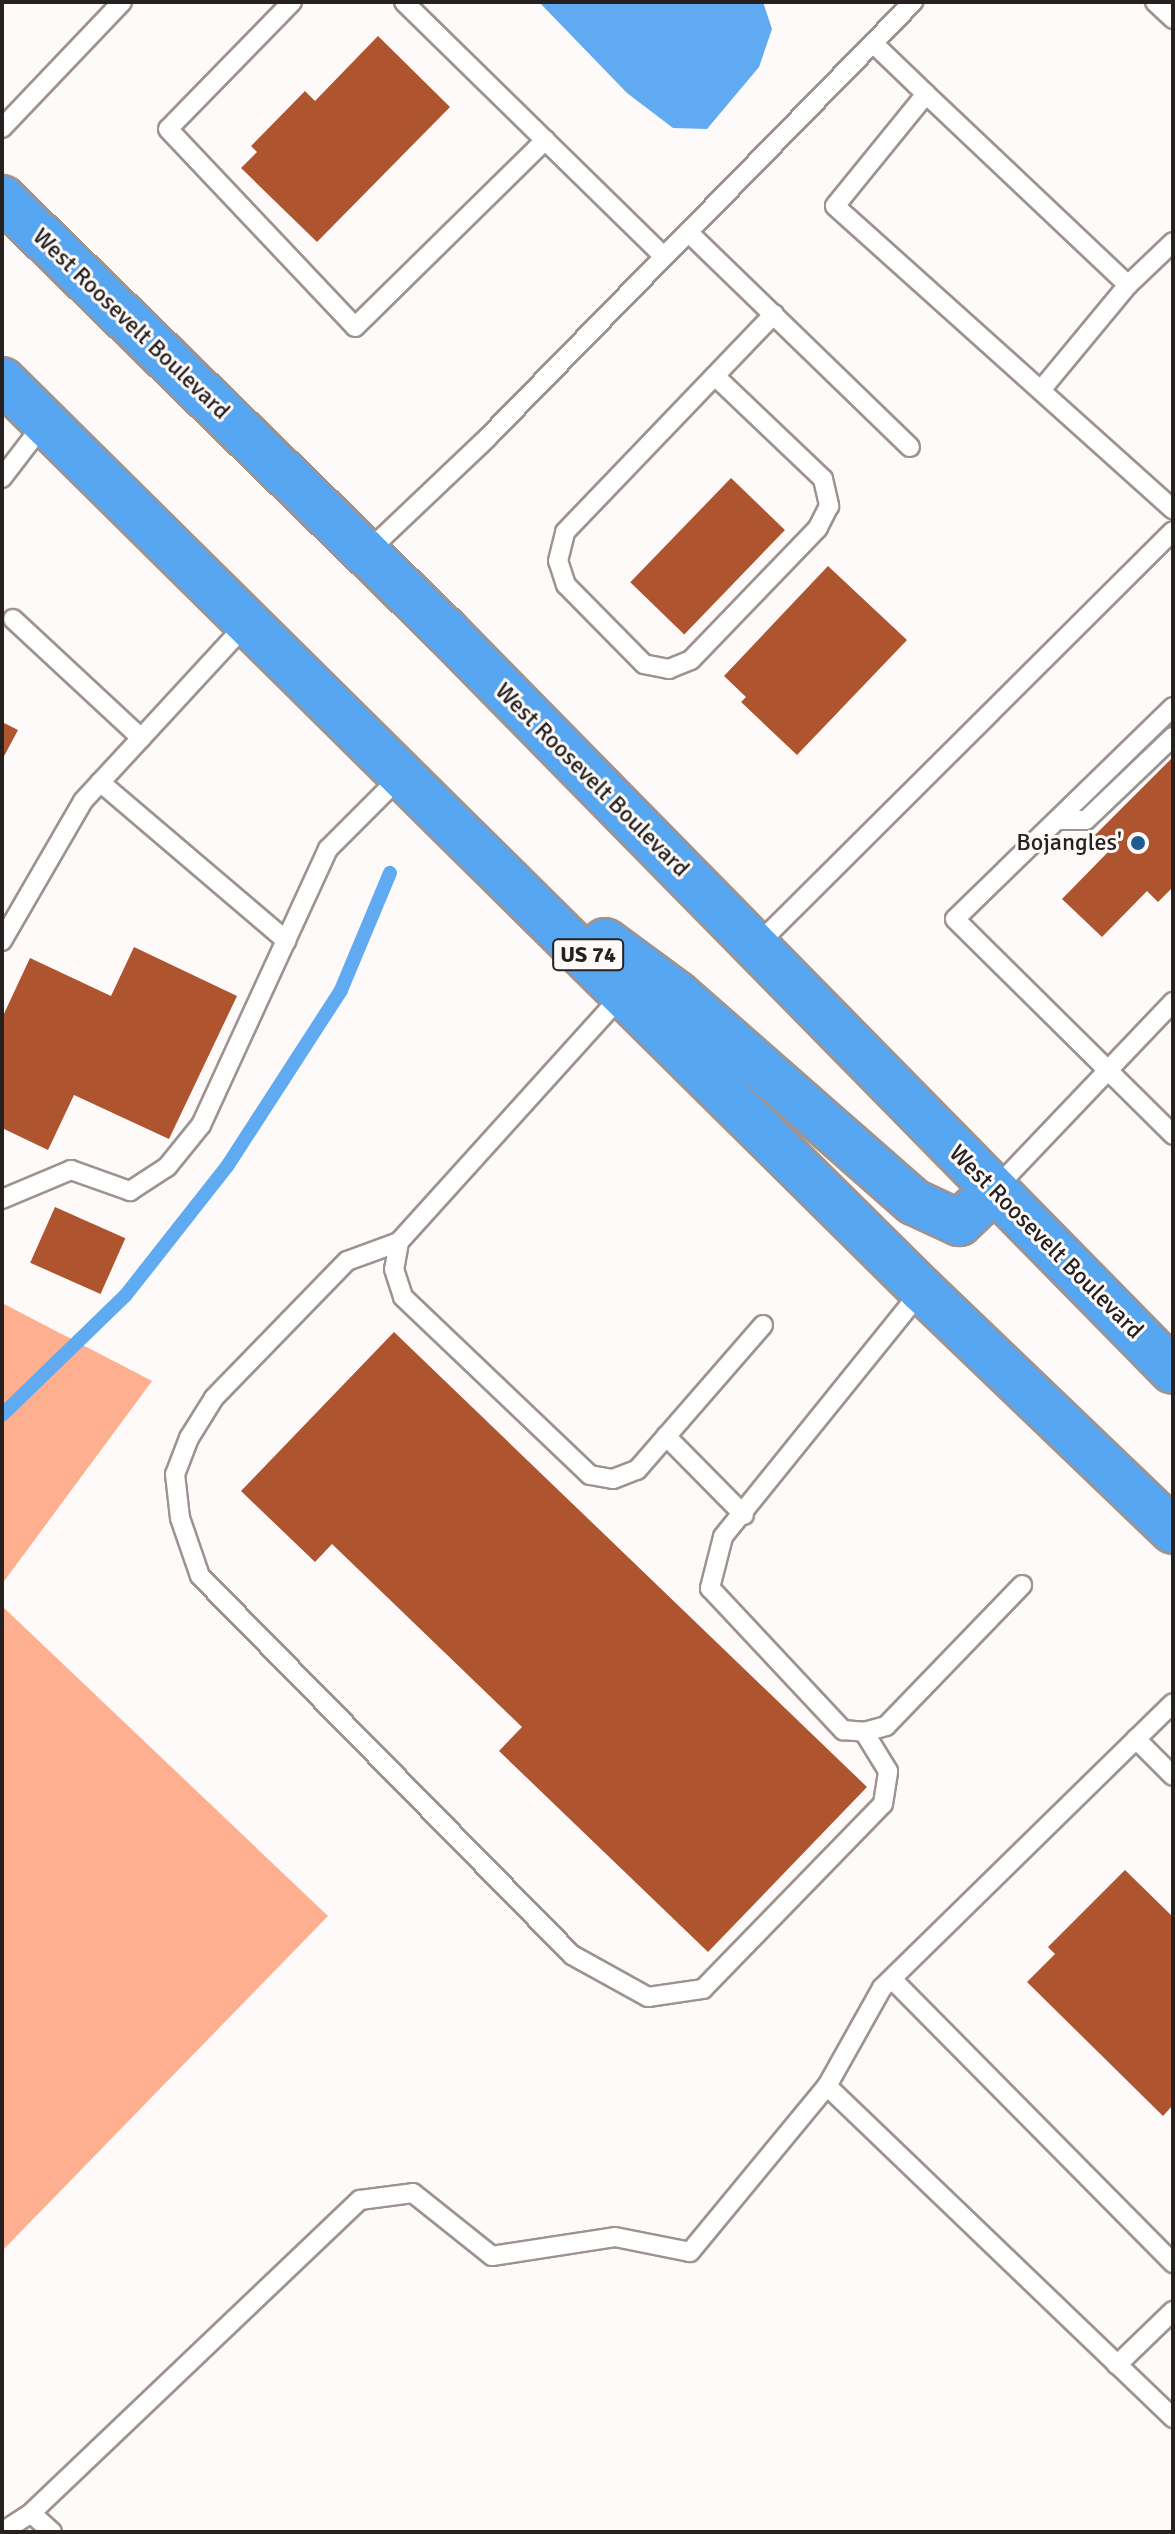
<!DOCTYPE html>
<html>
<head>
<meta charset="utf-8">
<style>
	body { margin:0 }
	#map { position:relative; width:1175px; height:2534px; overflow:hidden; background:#fdfaf9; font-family:Signika,sans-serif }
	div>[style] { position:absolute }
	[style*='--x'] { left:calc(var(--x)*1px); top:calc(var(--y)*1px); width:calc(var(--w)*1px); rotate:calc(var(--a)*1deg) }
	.forest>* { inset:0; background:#fdaf8f }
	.water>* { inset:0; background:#60aaf1 }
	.stream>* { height:14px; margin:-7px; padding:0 7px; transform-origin:7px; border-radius:7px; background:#60aaf1 }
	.building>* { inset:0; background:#ae542e; transform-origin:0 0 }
	.roads { filter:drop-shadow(2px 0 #9f938f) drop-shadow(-2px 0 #9f938f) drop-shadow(0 2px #9f938f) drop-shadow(0 -2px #9f938f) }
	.lane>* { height:18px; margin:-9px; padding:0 9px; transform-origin:9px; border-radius:9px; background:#fff }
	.highway>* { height:44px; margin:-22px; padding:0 22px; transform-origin:22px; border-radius:22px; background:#56a6f1 }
	.dots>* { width:22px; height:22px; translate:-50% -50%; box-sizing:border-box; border:4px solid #fdfaf9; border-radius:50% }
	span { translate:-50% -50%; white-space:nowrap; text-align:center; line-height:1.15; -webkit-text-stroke:6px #fdfaf9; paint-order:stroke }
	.shield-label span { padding:2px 6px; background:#fdfaf9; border:2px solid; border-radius:6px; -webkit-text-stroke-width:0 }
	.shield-label { font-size:22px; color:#26211f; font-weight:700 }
	.street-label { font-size:24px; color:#26211f }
	.poi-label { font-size:24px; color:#26211f }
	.right { translate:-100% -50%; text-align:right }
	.frame { position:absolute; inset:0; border:4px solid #26211f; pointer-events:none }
</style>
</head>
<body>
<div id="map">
	<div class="forest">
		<div style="clip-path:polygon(2px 1303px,152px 1381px,2px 1584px)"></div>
		<div style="clip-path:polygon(2px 1606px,328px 1916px,2px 2251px)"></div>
	</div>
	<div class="water">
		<div style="clip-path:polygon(539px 2px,763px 2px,772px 29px,759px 67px,707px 129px,673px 128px,627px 93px)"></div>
	</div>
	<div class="stream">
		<div style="--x:2;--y:1415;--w:171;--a:-44.1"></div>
		<div style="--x:125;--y:1296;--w:167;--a:-51.8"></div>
		<div style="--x:228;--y:1165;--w:208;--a:-57.1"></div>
		<div style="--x:341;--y:990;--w:127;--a:-67.3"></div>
	</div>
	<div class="building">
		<div style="clip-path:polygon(378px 36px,450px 107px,317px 242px,241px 168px,257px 152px,251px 146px,305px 91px,315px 101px)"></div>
		<div style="left:731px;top:478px;width:75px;height:145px;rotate:44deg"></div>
		<div style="clip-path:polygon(828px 566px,907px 640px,797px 755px,741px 702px,746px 697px,724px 676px)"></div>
		<div style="clip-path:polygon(2px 722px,18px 730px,2px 760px)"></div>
		<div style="clip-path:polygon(1173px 757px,1173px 887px,1158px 902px,1147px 891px,1102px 937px,1062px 899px,1110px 850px,1095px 835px)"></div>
		<div style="clip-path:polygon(134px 947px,237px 996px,169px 1139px,74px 1095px,48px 1150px,2px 1128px,2px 1018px,30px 958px,111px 996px)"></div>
		<div style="left:55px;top:1207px;width:77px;height:61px;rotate:24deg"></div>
		<div style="clip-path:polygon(394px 1332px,867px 1787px,708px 1952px,499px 1751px,522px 1727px,332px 1544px,315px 1562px,241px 1491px)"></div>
		<div style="clip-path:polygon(1125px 1870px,1173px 1917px,1173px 2105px,1163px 2116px,1027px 1982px,1055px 1954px,1048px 1947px)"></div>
	</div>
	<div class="roads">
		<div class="lane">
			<div style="--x:292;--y:2;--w:177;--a:134.3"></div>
			<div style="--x:168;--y:129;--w:272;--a:46.6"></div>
			<div style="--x:355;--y:327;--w:267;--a:-44.5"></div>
			<div style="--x:404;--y:2;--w:364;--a:44.4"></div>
			<div style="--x:1155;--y:2;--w:25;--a:43"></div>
			<div style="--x:873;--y:43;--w:74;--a:43.9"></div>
			<div style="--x:926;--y:94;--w:144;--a:129.1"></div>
			<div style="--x:835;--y:206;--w:454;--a:41.9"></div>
			<div style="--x:926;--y:94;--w:278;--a:43.4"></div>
			<div style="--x:2;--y:128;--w:174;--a:-46.4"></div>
			<div style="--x:688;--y:232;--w:309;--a:44.1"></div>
			<div style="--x:715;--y:376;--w:149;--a:43.6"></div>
			<div style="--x:823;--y:479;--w:28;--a:77"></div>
			<div style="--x:829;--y:506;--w:25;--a:117"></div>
			<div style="--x:818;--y:528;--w:183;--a:133.9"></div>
			<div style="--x:691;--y:660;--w:24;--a:158"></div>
			<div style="--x:669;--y:669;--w:25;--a:-169"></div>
			<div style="--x:644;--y:664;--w:111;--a:-134.6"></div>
			<div style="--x:566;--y:585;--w:25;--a:-108"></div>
			<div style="--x:558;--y:561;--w:30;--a:-76"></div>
			<div style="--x:565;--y:532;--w:302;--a:-46.2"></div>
			<div style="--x:1041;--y:390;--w:136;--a:-50.4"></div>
			<div style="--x:1128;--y:285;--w:62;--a:-43.7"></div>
			<div style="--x:2;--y:478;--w:71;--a:-52.5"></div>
			<div style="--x:366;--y:553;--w:167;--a:-43.5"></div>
			<div style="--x:487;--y:438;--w:610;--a:-45.66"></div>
			<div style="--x:13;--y:619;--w:175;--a:42.9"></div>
			<div style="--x:1173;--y:707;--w:304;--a:135.8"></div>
			<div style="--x:955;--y:919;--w:307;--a:44.7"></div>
			<div style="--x:100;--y:782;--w:245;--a:40.4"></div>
			<div style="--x:1057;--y:820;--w:29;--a:0"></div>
			<div style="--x:1086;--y:820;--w:120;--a:-43.7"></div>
			<div style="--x:2;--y:941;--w:162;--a:-59.9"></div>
			<div style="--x:83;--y:801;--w:245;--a:-47.3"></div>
			<div style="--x:756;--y:946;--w:588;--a:-44.86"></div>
			<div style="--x:623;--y:994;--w:334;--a:132.1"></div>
			<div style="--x:399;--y:1242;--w:27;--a:100"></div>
			<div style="--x:394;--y:1269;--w:29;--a:72"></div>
			<div style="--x:403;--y:1297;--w:258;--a:43.6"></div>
			<div style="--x:590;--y:1475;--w:23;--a:10"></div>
			<div style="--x:613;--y:1479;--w:26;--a:-21"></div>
			<div style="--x:637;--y:1470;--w:192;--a:-49"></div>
			<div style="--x:994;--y:1190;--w:260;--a:-46.4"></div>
			<div style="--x:2;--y:1199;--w:75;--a:-22.8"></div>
			<div style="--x:71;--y:1170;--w:63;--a:19.6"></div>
			<div style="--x:130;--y:1191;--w:44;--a:-33"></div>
			<div style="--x:167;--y:1167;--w:54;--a:-51"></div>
			<div style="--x:201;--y:1125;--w:304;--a:-65.3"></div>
			<div style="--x:328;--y:849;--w:105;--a:-45"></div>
			<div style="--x:399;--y:1242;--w:55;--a:159.9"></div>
			<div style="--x:347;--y:1261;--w:191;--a:134.2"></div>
			<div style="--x:214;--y:1398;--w:47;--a:122"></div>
			<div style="--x:189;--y:1438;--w:39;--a:111"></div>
			<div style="--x:175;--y:1474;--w:44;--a:83.5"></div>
			<div style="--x:180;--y:1518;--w:61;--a:71"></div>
			<div style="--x:200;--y:1576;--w:531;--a:45.53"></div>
			<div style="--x:572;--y:1955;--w:87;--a:28.9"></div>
			<div style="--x:648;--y:1997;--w:56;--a:-8.3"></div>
			<div style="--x:703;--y:1989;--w:258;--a:-45.8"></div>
			<div style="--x:883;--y:1804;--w:33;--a:-81"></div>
			<div style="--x:888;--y:1771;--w:46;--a:-121.6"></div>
			<div style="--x:922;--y:1290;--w:317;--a:128.9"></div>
			<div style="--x:723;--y:1537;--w:53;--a:104.3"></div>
			<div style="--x:710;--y:1588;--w:195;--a:46.9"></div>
			<div style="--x:843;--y:1730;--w:21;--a:5"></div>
			<div style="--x:864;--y:1732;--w:23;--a:-15"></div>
			<div style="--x:886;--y:1726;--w:196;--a:-46"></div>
			<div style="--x:666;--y:1436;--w:111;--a:45.4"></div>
			<div style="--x:1136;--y:1739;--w:52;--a:45"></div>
			<div style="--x:892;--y:1979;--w:400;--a:45.3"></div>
			<div style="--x:827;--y:2086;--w:112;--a:-60.7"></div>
			<div style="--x:882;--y:1988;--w:407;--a:-44.4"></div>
			<div style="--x:1117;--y:2365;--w:78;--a:-44"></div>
			<div style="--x:2;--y:2532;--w:35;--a:-33"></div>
			<div style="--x:52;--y:2532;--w:28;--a:-138"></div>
			<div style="--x:31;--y:2513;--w:454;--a:-43.6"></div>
			<div style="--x:360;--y:2200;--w:53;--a:-7.5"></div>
			<div style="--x:413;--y:2193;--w:101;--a:38.6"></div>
			<div style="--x:492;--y:2256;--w:124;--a:-8.8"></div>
			<div style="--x:615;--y:2237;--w:76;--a:11.3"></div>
			<div style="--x:690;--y:2252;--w:215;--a:-50.5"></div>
			<div style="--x:827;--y:2086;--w:480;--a:43.8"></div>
		</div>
		<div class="highway">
			<div style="--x:2;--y:198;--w:620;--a:44.28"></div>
			<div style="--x:446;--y:631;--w:1037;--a:45.51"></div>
			<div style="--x:2;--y:380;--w:1294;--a:44.69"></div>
			<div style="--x:922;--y:1290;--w:348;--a:43.8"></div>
			<div style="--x:605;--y:941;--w:89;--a:36.4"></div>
			<div style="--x:677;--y:994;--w:315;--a:41.3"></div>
			<div style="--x:914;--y:1202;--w:50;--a:25"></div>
			<div style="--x:959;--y:1223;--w:48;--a:-43.3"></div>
		</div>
	</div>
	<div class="dots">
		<div style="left:1138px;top:843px;background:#1e5c92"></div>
	</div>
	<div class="shield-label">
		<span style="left:588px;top:955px">US 74</span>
	</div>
	<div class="street-label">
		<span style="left:131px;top:324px;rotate:44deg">West Roosevelt Boulevard</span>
		<span style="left:592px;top:780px;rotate:45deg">West Roosevelt Boulevard</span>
		<span style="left:1046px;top:1242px;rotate:45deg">West Roosevelt Boulevard</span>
	</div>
	<div class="poi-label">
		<span class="right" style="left:1122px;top:843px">Bojangles'</span>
	</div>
	<div class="frame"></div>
</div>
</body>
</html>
